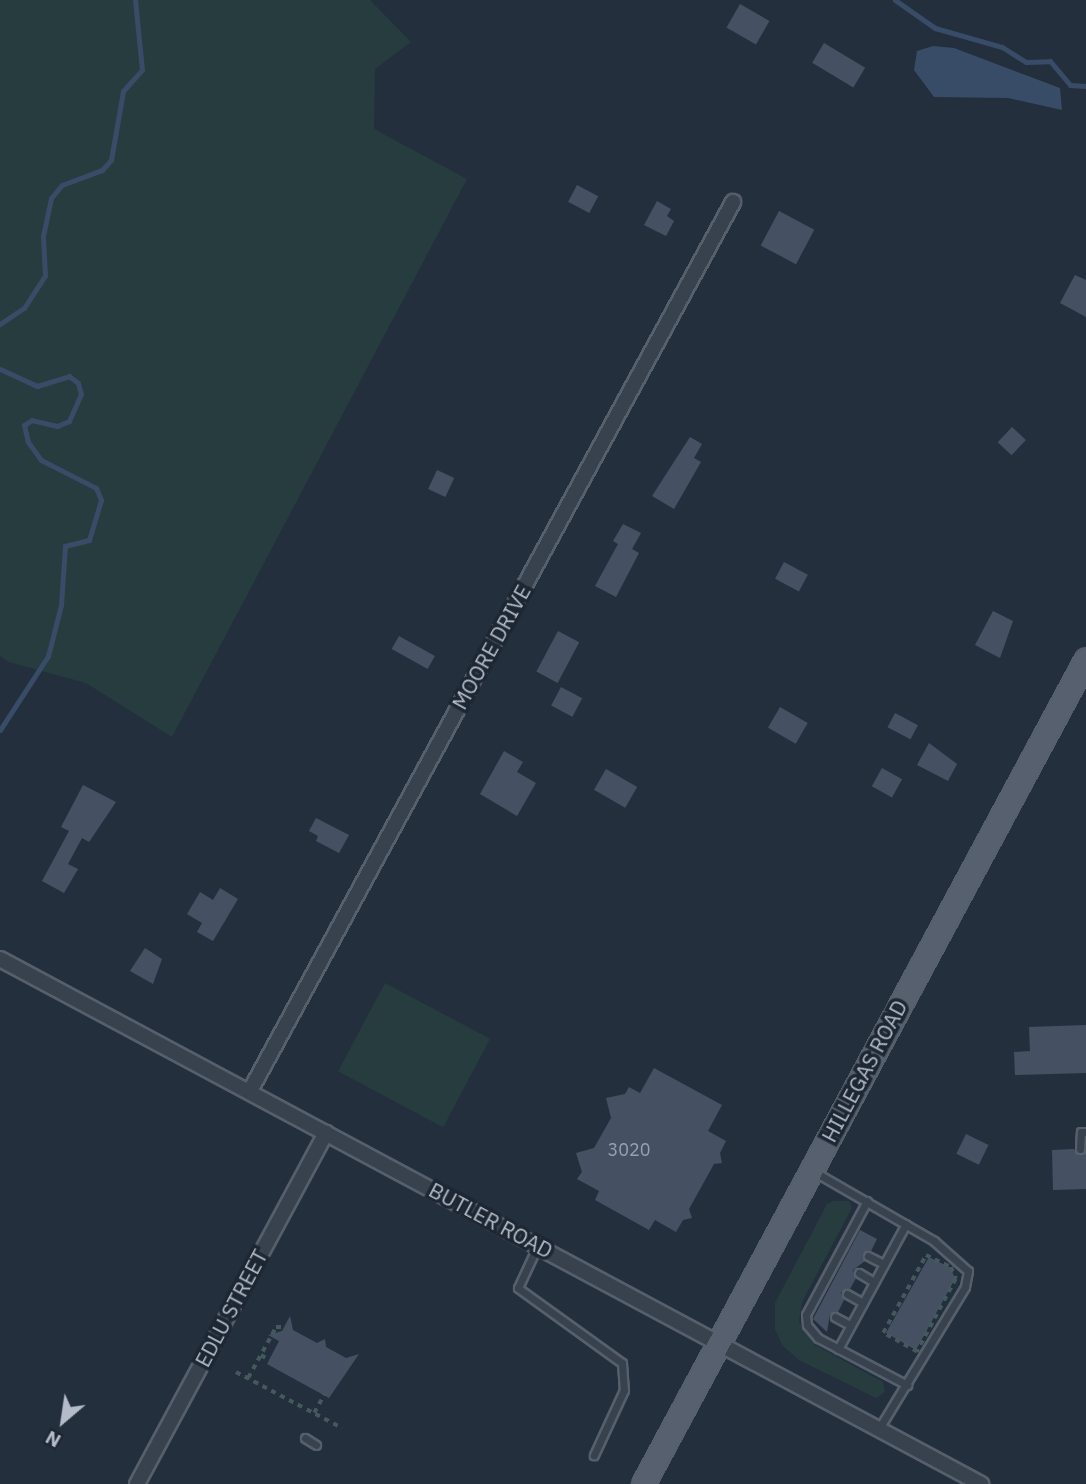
<!DOCTYPE html>
<html>
<head>
<meta charset="utf-8">
<style>
	body { margin:0 }
	#map { position:relative; width:1086px; height:1484px; overflow:hidden; background:#242f3e; font-family:"IBM Plex Sans",sans-serif }
	div>[style] { position:absolute }
	[style*='--x'] { left:calc(var(--x)*1px); top:calc(var(--y)*1px); width:calc(var(--w)*1px); rotate:calc(var(--a)*1deg) }
	.green>* { inset:0; background:#263c3f; transform-origin:0 0 }
	.water>* { inset:0; background:#394c67 }
	.stream>* { height:5px; margin:-2.5px; padding:0 2.5px; transform-origin:2.5px; border-radius:2.5px; background:#394c67 }
	.building>* { inset:0; background:#455162; transform-origin:0 0 }
	.path>* { height:3.5px; margin-top:-1.75px; transform-origin:0; background:repeating-linear-gradient(90deg,#44595c 0 5px,transparent 0 10px) }
	.roads { filter:drop-shadow(2px 0 #565f6c) drop-shadow(-2px 0 #565f6c) drop-shadow(0 2px #565f6c) drop-shadow(0 -2px #565f6c) }
	.service>* { height:7px; margin:-3.5px; padding:0 3.5px; transform-origin:3.5px; border-radius:3.5px; background:#38414e }
	.minor>* { height:14px; margin:-7px; padding:0 7px; transform-origin:7px; border-radius:7px; background:#38414e }
	.primary>* { height:21px; margin:-10.5px; padding:0 10.5px; transform-origin:10.5px; border-radius:10.5px; background:#56606e }
	span { translate:-50% -50%; white-space:nowrap; text-align:center; line-height:1.15; -webkit-text-stroke:7px #1d2633; paint-order:stroke }
	.number-label { font-size:18px; color:#98a1af }
	.number-label span { -webkit-text-stroke-width:0 }
	.street-label { font-size:21px; color:#b4bcc9 }
	.north { position:absolute; left:28px; top:1386px; width:70px; height:70px; -webkit-text-stroke:5px #1d2633; paint-order:stroke; rotate:209deg; font-size:19px; font-weight:700; line-height:28px; text-align:center; color:#b4bcc9 }
	.north::after { content:''; display:block; margin:auto; width:24px; height:32px; background:#b4bcc9; clip-path:polygon(50% 0,100% 100%,50% 72%,0 100%) }
</style>
</head>
<body>
<div id="map">
	<div class="green">
		<div style="clip-path:polygon(0 0,370px 0,411px 42px,375px 69px,374px 129px,467px 179px,172px 737px,86px 683px,9px 662px,0 656px)"></div>
		<div style="left:385px;top:983px;width:119px;height:100px;rotate:28deg"></div>
		<div style="clip-path:polygon(834px 1201px,849px 1201px,852px 1208px,802px 1302px,799px 1322px,815px 1345px,883px 1382px,885px 1392px,876px 1398px,799px 1360px,782px 1345px,775px 1329px,775px 1303px,827px 1204px)"></div>
	</div>
	<div class="water">
		<div style="clip-path:polygon(933px 46px,954px 48px,1060px 88px,1062px 110px,1008px 98px,934px 97px,914px 70px,917px 51px)"></div>
	</div>
	<div class="stream">
		<div style="--x:895;--y:0;--w:49;--a:35"></div>
		<div style="--x:935;--y:28;--w:70;--a:15.8"></div>
		<div style="--x:1002;--y:47;--w:28;--a:32"></div>
		<div style="--x:1026;--y:62;--w:24;--a:-2"></div>
		<div style="--x:1050;--y:61;--w:31;--a:50"></div>
		<div style="--x:1070;--y:85;--w:16;--a:4"></div>
		<div style="--x:0;--y:324;--w:29;--a:-34"></div>
		<div style="--x:24;--y:308;--w:38;--a:-57"></div>
		<div style="--x:45;--y:276;--w:40;--a:-92.9"></div>
		<div style="--x:43;--y:236;--w:39;--a:-78"></div>
		<div style="--x:51;--y:198;--w:17;--a:-50"></div>
		<div style="--x:62;--y:185;--w:43;--a:-20.6"></div>
		<div style="--x:102;--y:170;--w:13;--a:-48"></div>
		<div style="--x:111;--y:160;--w:70;--a:-80.1"></div>
		<div style="--x:123;--y:91;--w:28;--a:-48"></div>
		<div style="--x:142;--y:70;--w:70;--a:-95.7"></div>
		<div style="--x:0;--y:369;--w:41;--a:24.7"></div>
		<div style="--x:37;--y:386;--w:34;--a:-17"></div>
		<div style="--x:69;--y:376;--w:11;--a:38"></div>
		<div style="--x:78;--y:383;--w:11;--a:75"></div>
		<div style="--x:81;--y:394;--w:30;--a:114"></div>
		<div style="--x:69;--y:421;--w:13;--a:157"></div>
		<div style="--x:57;--y:426;--w:26;--a:-167"></div>
		<div style="--x:32;--y:420;--w:9;--a:148"></div>
		<div style="--x:24;--y:425;--w:17;--a:77"></div>
		<div style="--x:28;--y:442;--w:22;--a:54"></div>
		<div style="--x:41;--y:460;--w:62;--a:27"></div>
		<div style="--x:96;--y:488;--w:13;--a:67"></div>
		<div style="--x:101;--y:500;--w:42;--a:106.7"></div>
		<div style="--x:89;--y:540;--w:25;--a:166"></div>
		<div style="--x:65;--y:546;--w:59;--a:93.9"></div>
		<div style="--x:61;--y:605;--w:53;--a:104.3"></div>
		<div style="--x:48;--y:656;--w:88;--a:123"></div>
	</div>
	<div class="building">
		<div style="left:740px;top:4px;width:34px;height:27px;rotate:30deg"></div>
		<div style="left:824px;top:43px;width:48px;height:23px;rotate:31deg"></div>
		<div style="left:577px;top:185px;width:24px;height:19px;rotate:28deg"></div>
		<div style="clip-path:polygon(657px 201px,671px 209px,667px 216px,674px 221px,666px 236px,644px 225px)"></div>
		<div style="left:779px;top:211px;width:40px;height:39px;rotate:28deg"></div>
		<div style="clip-path:polygon(1075px 275px,1086px 280px,1086px 317px,1060px 303px)"></div>
		<div style="left:1012px;top:427px;width:19px;height:21px;rotate:43deg"></div>
		<div style="clip-path:polygon(690px 437px,702px 444px,694px 458px,701px 462px,674px 509px,652px 496px)"></div>
		<div style="left:437px;top:470px;width:19px;height:21px;rotate:25deg"></div>
		<div style="clip-path:polygon(623px 524px,641px 533px,632px 549px,639px 553px,616px 597px,595px 586px,618px 544px,613px 541px)"></div>
		<div style="left:784px;top:562px;width:27px;height:19px;rotate:28deg"></div>
		<div style="clip-path:polygon(993px 611px,1013px 621px,1000px 658px,975px 645px)"></div>
		<div style="left:558px;top:631px;width:24px;height:46px;rotate:28deg"></div>
		<div style="left:399px;top:636px;width:41px;height:15px;rotate:29deg"></div>
		<div style="left:561px;top:687px;width:24px;height:21px;rotate:28deg"></div>
		<div style="left:780px;top:707px;width:32px;height:24px;rotate:30deg"></div>
		<div style="left:895px;top:713px;width:26px;height:16px;rotate:28deg"></div>
		<div style="clip-path:polygon(929px 743px,957px 764px,948px 781px,917px 765px)"></div>
		<div style="clip-path:polygon(504px 751px,523px 762px,517px 772px,536px 783px,517px 816px,480px 794px)"></div>
		<div style="left:882px;top:768px;width:23px;height:21px;rotate:29deg"></div>
		<div style="left:606px;top:769px;width:36px;height:24px;rotate:30deg"></div>
		<div style="clip-path:polygon(83px 785px,116px 802px,89px 842px,82px 838px,68px 864px,78px 869px,64px 893px,42px 881px,69px 831px,61px 827px)"></div>
		<div style="clip-path:polygon(316px 818px,349px 835px,339px 853px,316px 841px,318px 836px,309px 831px)"></div>
		<div style="clip-path:polygon(220px 888px,238px 899px,213px 941px,197px 932px,202px 923px,187px 914px,200px 892px,213px 900px)"></div>
		<div style="clip-path:polygon(145px 948px,162px 959px,153px 984px,130px 971px)"></div>
		<div style="clip-path:polygon(1086px 1025px,1086px 1073px,1015px 1075px,1014px 1052px,1030px 1051px,1029px 1027px)"></div>
		<div style="clip-path:polygon(654px 1068px,722px 1105px,708px 1131px,726px 1141px,720px 1153px,722px 1163px,714px 1164px,689px 1209px,692px 1218px,683px 1220px,676px 1232px,655px 1220px,649px 1230px,595px 1200px,599px 1191px,577px 1179px,582px 1172px,576px 1153px,594px 1148px,611px 1118px,606px 1098px,625px 1094px,629px 1087px,640px 1093px)"></div>
		<div style="left:966px;top:1134px;width:25px;height:22px;rotate:26deg"></div>
		<div style="clip-path:polygon(1074px 1149px,1080px 1155px,1086px 1150px,1086px 1189px,1053px 1190px,1052px 1150px)"></div>
		<div style="clip-path:polygon(860px 1230px,877px 1239px,871px 1251px,863px 1253px,865px 1261px,853px 1270px,856px 1278px,850px 1289px,841px 1292px,844px 1300px,838px 1312px,830px 1314px,827px 1332px,813px 1319px)"></div>
		<div style="clip-path:polygon(929px 1257px,951px 1268px,955px 1279px,916px 1350px,886px 1333px)"></div>
		<div style="clip-path:polygon(290px 1316px,293px 1330px,317px 1343px,325px 1339px,326px 1347px,346px 1358px,359px 1354px,329px 1398px,267px 1364px,279px 1341px,268px 1335px,282px 1331px)"></div>
	</div>
	<div class="path">
		<div style="--x:926;--y:1255;--w:28;--a:26"></div>
		<div style="--x:951;--y:1267;--w:13;--a:67"></div>
		<div style="--x:956;--y:1279;--w:83;--a:118.1"></div>
		<div style="--x:917;--y:1352;--w:39;--a:-151"></div>
		<div style="--x:883;--y:1333;--w:89;--a:-61.1"></div>
		<div style="--x:261;--y:1355;--w:9;--a:32"></div>
		<div style="--x:236;--y:1372;--w:120;--a:27.8"></div>
		<div style="--x:248;--y:1378;--w:58;--a:-61.2"></div>
		<div style="--x:276;--y:1327;--w:8;--a:0"></div>
		<div style="--x:314;--y:1413;--w:21;--a:-61"></div>
	</div>
	<div class="roads">
		<div class="service">
			<div style="--x:1080;--y:1149;--w:17;--a:-87"></div>
			<div style="--x:1081;--y:1132;--w:5;--a:0"></div>
			<div style="--x:813;--y:1171;--w:140;--a:30"></div>
			<div style="--x:934;--y:1241;--w:45;--a:41.4"></div>
			<div style="--x:968;--y:1271;--w:16;--a:101"></div>
			<div style="--x:965;--y:1287;--w:164;--a:121.3"></div>
			<div style="--x:867;--y:1201;--w:129;--a:118.2"></div>
			<div style="--x:806;--y:1315;--w:10;--a:84"></div>
			<div style="--x:807;--y:1325;--w:17;--a:50"></div>
			<div style="--x:818;--y:1338;--w:101;--a:27.8"></div>
			<div style="--x:537;--y:1247;--w:45;--a:114.9"></div>
			<div style="--x:518;--y:1288;--w:128;--a:35.8"></div>
			<div style="--x:622;--y:1363;--w:27;--a:86"></div>
			<div style="--x:624;--y:1390;--w:72;--a:114.8"></div>
			<div style="--x:868;--y:1256;--w:18;--a:27"></div>
			<div style="--x:859;--y:1273;--w:17;--a:31"></div>
			<div style="--x:847;--y:1294;--w:18;--a:29"></div>
			<div style="--x:835;--y:1317;--w:17;--a:28"></div>
			<div style="--x:838;--y:1349;--w:142;--a:-61.5"></div>
			<div style="--x:305;--y:1438;--w:13;--a:32"></div>
		</div>
		<div class="minor">
			<div style="--x:0;--y:959;--w:1113;--a:28.15"></div>
			<div style="--x:250;--y:1091;--w:1012;--a:-61.48"></div>
			<div style="--x:137;--y:1484;--w:399;--a:-61.7"></div>
		</div>
		<div class="primary">
			<div style="--x:643;--y:1484;--w:936;--a:-61.77"></div>
		</div>
	</div>
	<div class="number-label">
		<span style="left:629px;top:1150px">3020</span>
	</div>
	<div class="street-label">
		<span style="left:491px;top:647px;rotate:-61deg">MOORE DRIVE</span>
		<span style="left:864px;top:1071px;rotate:-62deg">HILLEGAS ROAD</span>
		<span style="left:491px;top:1220px;rotate:28deg">BUTLER ROAD</span>
		<span style="left:231px;top:1308px;rotate:-62deg">EDLU STREET</span>
	</div>
	<div class="north">N</div>
</div>
</body>
</html>
